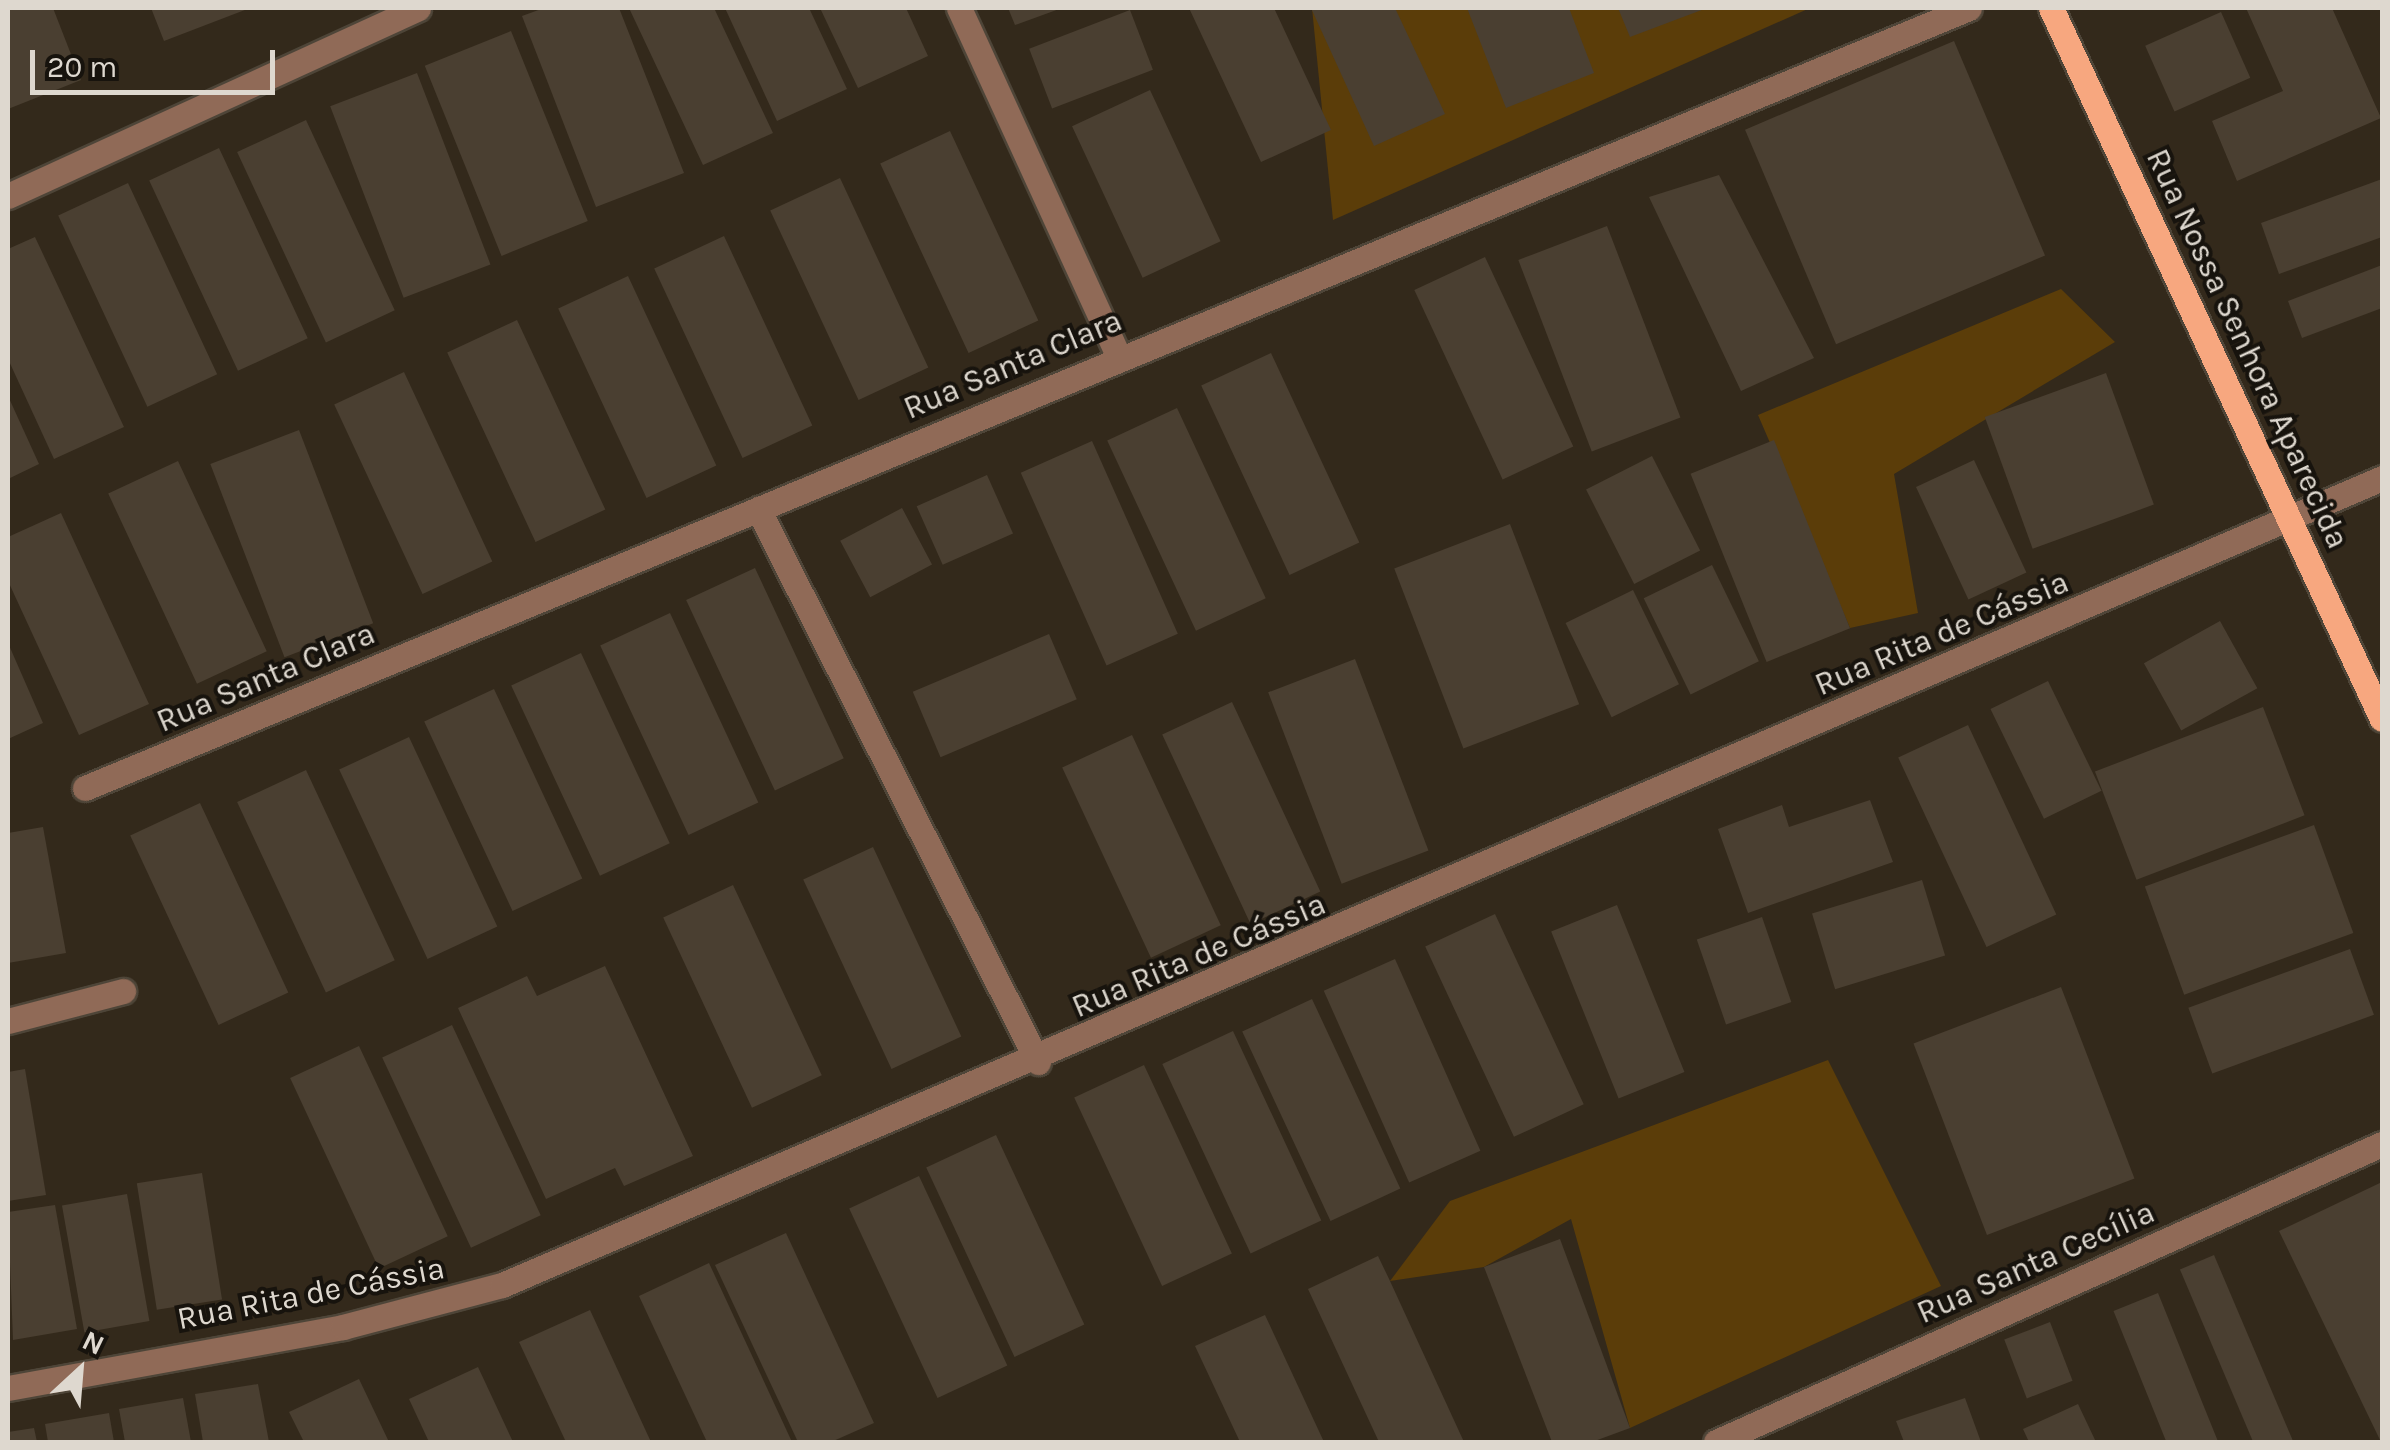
<!DOCTYPE html>
<html>
<head>
<meta charset="utf-8">
<style>
	body { margin:0 }
	#map { position:relative; width:2390px; height:1450px; overflow:hidden; background:#33291b; font-family:Karla,sans-serif }
	div>[style] { position:absolute }
	[style*='--x'] { left:calc(var(--x)*1px); top:calc(var(--y)*1px); width:calc(var(--w)*1px); rotate:calc(var(--a)*1deg) }
	.green>* { inset:0; background:#5b3d09 }
	.building>* { inset:0; background:#4a3f31; transform-origin:0 0 }
	.roads { filter:drop-shadow(2px 0 #4e4538) drop-shadow(-2px 0 #4e4538) drop-shadow(0 2px #4e4538) drop-shadow(0 -2px #4e4538) }
	.minor>* { height:25px; margin:-12.5px; padding:0 12.5px; transform-origin:12.5px; border-radius:12.5px; background:#906a57 }
	.major>* { height:25px; margin:-12.5px; padding:0 12.5px; transform-origin:12.5px; border-radius:12.5px; background:#f7a77f }
	span { translate:-50% -50%; white-space:nowrap; text-align:center; line-height:1.15; -webkit-text-stroke:8px #17130d; paint-order:stroke }
	.street-label { font-size:32px; color:#ded8cf }
	.frame { position:absolute; inset:0; border:10px solid #ded8cf; pointer-events:none }
	.north { position:absolute; left:30px; top:1320px; width:100px; height:100px; -webkit-text-stroke:8px #17130d; paint-order:stroke; rotate:26deg; font-size:28px; font-weight:700; line-height:40px; text-align:center; color:#ded8cf }
	.north::after { content:''; display:block; margin:auto; width:35px; height:45px; background:#ded8cf; clip-path:polygon(50% 0,100% 100%,50% 72%,0 100%) }
	.scale { position:absolute; left:30px; top:50px; width:245px; height:45px; box-sizing:border-box; border:5px solid #ded8cf; border-top:0; padding-left:12px; font-size:30px; line-height:35px; white-space:nowrap; color:#ded8cf; -webkit-text-stroke:8px #17130d; paint-order:stroke }
</style>
</head>
<body>
<div id="map">
	<div class="green">
		<div style="clip-path:polygon(1312px 8px,1810px 8px,1333px 220px)"></div>
		<div style="clip-path:polygon(2061px 289px,2115px 342px,1894px 474px,1918px 613px,1850px 628px,1758px 415px)"></div>
		<div style="clip-path:polygon(1828px 1060px,1941px 1286px,1630px 1428px,1571px 1219px,1484px 1267px,1390px 1281px,1450px 1201px)"></div>
	</div>
	<div class="building">
		<div style="clip-path:polygon(8px 8px,53px 8px,81px 80px,8px 109px)"></div>
		<div style="clip-path:polygon(151px 8px,250px 8px,164px 41px)"></div>
		<div style="clip-path:polygon(544px 8px,619px 8px,684px 173px,596px 207px,522px 16px)"></div>
		<div style="clip-path:polygon(629px 8px,714px 8px,773px 133px,703px 165px)"></div>
		<div style="clip-path:polygon(725px 8px,809px 8px,847px 89px,777px 121px)"></div>
		<div style="clip-path:polygon(820px 8px,906px 8px,928px 56px,858px 88px)"></div>
		<div style="clip-path:polygon(1008px 8px,1062px 8px,1015px 25px)"></div>
		<div style="clip-path:polygon(1189px 8px,1274px 8px,1331px 130px,1261px 162px)"></div>
		<div style="clip-path:polygon(1311px 8px,1395px 8px,1445px 114px,1374px 146px)"></div>
		<div style="clip-path:polygon(1467px 8px,1569px 8px,1594px 73px,1506px 108px)"></div>
		<div style="clip-path:polygon(1618px 8px,1707px 8px,1630px 37px)"></div>
		<div style="clip-path:polygon(2246px 8px,2332px 8px,2381px 118px,2237px 181px,2212px 121px,2283px 91px)"></div>
		<div style="left:1130px;top:10px;width:64px;height:108px;rotate:69deg"></div>
		<div style="left:2221px;top:12px;width:72px;height:83px;rotate:66deg"></div>
		<div style="left:511px;top:31px;width:205px;height:93px;rotate:68deg"></div>
		<div style="left:1954px;top:41px;width:233px;height:227px;rotate:67deg"></div>
		<div style="left:417px;top:73px;width:205px;height:93px;rotate:69deg"></div>
		<div style="left:1150px;top:90px;width:167px;height:86px;rotate:65deg"></div>
		<div style="left:306px;top:120px;width:210px;height:76px;rotate:65deg"></div>
		<div style="left:950px;top:131px;width:209px;height:77px;rotate:65deg"></div>
		<div style="left:219px;top:148px;width:210px;height:77px;rotate:65deg"></div>
		<div style="clip-path:polygon(1719px 175px,1814px 358px,1741px 391px,1649px 197px)"></div>
		<div style="left:840px;top:178px;width:209px;height:77px;rotate:65deg"></div>
		<div style="clip-path:polygon(2382px 179px,2382px 237px,2279px 274px,2261px 223px)"></div>
		<div style="left:128px;top:183px;width:211px;height:77px;rotate:65deg"></div>
		<div style="left:1607px;top:226px;width:205px;height:95px;rotate:69deg"></div>
		<div style="left:724px;top:236px;width:209px;height:77px;rotate:65deg"></div>
		<div style="clip-path:polygon(35px 237px,124px 427px,54px 459px,8px 359px,8px 249px)"></div>
		<div style="left:1485px;top:257px;width:209px;height:78px;rotate:65deg"></div>
		<div style="clip-path:polygon(2382px 265px,2382px 308px,2302px 338px,2288px 301px)"></div>
		<div style="left:628px;top:276px;width:209px;height:77px;rotate:65deg"></div>
		<div style="left:517px;top:320px;width:209px;height:77px;rotate:65deg"></div>
		<div style="left:1271px;top:353px;width:209px;height:77px;rotate:65deg"></div>
		<div style="left:404px;top:372px;width:209px;height:77px;rotate:65deg"></div>
		<div style="left:2106px;top:373px;width:140px;height:129px;rotate:70deg"></div>
		<div style="clip-path:polygon(8px 396px,39px 464px,8px 479px)"></div>
		<div style="left:1177px;top:408px;width:210px;height:77px;rotate:65deg"></div>
		<div style="left:299px;top:430px;width:207px;height:95px;rotate:69deg"></div>
		<div style="left:1774px;top:440px;width:203px;height:90px;rotate:68deg"></div>
		<div style="left:1092px;top:441px;width:211px;height:78px;rotate:66deg"></div>
		<div style="left:1652px;top:456px;width:106px;height:74px;rotate:63deg"></div>
		<div style="left:1974px;top:460px;width:124px;height:64px;rotate:65deg"></div>
		<div style="left:178px;top:461px;width:210px;height:77px;rotate:65deg"></div>
		<div style="left:987px;top:475px;width:64px;height:77px;rotate:66deg"></div>
		<div style="left:902px;top:508px;width:64px;height:70px;rotate:62deg"></div>
		<div style="clip-path:polygon(61px 513px,149px 704px,79px 735px,8px 581px,8px 537px)"></div>
		<div style="left:1510px;top:524px;width:193px;height:124px;rotate:69deg"></div>
		<div style="left:1712px;top:565px;width:107px;height:76px;rotate:64deg"></div>
		<div style="left:755px;top:568px;width:210px;height:76px;rotate:65deg"></div>
		<div style="left:1633px;top:590px;width:105px;height:75px;rotate:64deg"></div>
		<div style="left:670px;top:613px;width:209px;height:77px;rotate:65deg"></div>
		<div style="left:2220px;top:621px;width:77px;height:87px;rotate:61deg"></div>
		<div style="left:1049px;top:634px;width:71px;height:148px;rotate:67deg"></div>
		<div style="clip-path:polygon(8px 643px,43px 723px,8px 739px)"></div>
		<div style="left:581px;top:653px;width:210px;height:77px;rotate:65deg"></div>
		<div style="left:1355px;top:659px;width:205px;height:93px;rotate:69deg"></div>
		<div style="left:2048px;top:681px;width:122px;height:64px;rotate:64deg"></div>
		<div style="left:494px;top:689px;width:209px;height:77px;rotate:65deg"></div>
		<div style="left:1232px;top:702px;width:209px;height:77px;rotate:65deg"></div>
		<div style="left:2263px;top:707px;width:116px;height:180px;rotate:69deg"></div>
		<div style="left:1968px;top:725px;width:209px;height:77px;rotate:65deg"></div>
		<div style="left:1132px;top:735px;width:210px;height:77px;rotate:65deg"></div>
		<div style="left:409px;top:737px;width:209px;height:77px;rotate:65deg"></div>
		<div style="left:306px;top:770px;width:210px;height:76px;rotate:65deg"></div>
		<div style="clip-path:polygon(1870px 800px,1893px 862px,1748px 913px,1718px 829px,1782px 805px,1789px 827px)"></div>
		<div style="left:200px;top:803px;width:209px;height:77px;rotate:65deg"></div>
		<div style="left:2314px;top:825px;width:115px;height:180px;rotate:70deg"></div>
		<div style="clip-path:polygon(43px 827px,66px 953px,8px 963px,8px 833px)"></div>
		<div style="left:873px;top:847px;width:209px;height:77px;rotate:65deg"></div>
		<div style="left:1922px;top:880px;width:79px;height:115px;rotate:73deg"></div>
		<div style="left:733px;top:885px;width:210px;height:77px;rotate:65deg"></div>
		<div style="left:1617px;top:905px;width:180px;height:71px;rotate:68deg"></div>
		<div style="left:1495px;top:914px;width:210px;height:77px;rotate:65deg"></div>
		<div style="left:1762px;top:917px;width:90px;height:69px;rotate:71deg"></div>
		<div style="left:2350px;top:949px;width:70px;height:172px;rotate:70deg"></div>
		<div style="left:1395px;top:959px;width:210px;height:78px;rotate:66deg"></div>
		<div style="clip-path:polygon(605px 966px,693px 1156px,624px 1186px,615px 1168px,546px 1199px,458px 1008px,527px 976px,537px 996px)"></div>
		<div style="left:2061px;top:987px;width:205px;height:158px;rotate:69deg"></div>
		<div style="left:1312px;top:999px;width:209px;height:77px;rotate:65deg"></div>
		<div style="left:452px;top:1025px;width:210px;height:77px;rotate:65deg"></div>
		<div style="left:1233px;top:1031px;width:209px;height:78px;rotate:65deg"></div>
		<div style="left:359px;top:1046px;width:210px;height:76px;rotate:65deg"></div>
		<div style="left:1144px;top:1065px;width:208px;height:77px;rotate:65deg"></div>
		<div style="clip-path:polygon(25px 1069px,46px 1195px,8px 1201px,8px 1072px)"></div>
		<div style="left:996px;top:1135px;width:209px;height:77px;rotate:65deg"></div>
		<div style="left:202px;top:1173px;width:128px;height:66px;rotate:81deg"></div>
		<div style="left:919px;top:1176px;width:209px;height:77px;rotate:65deg"></div>
		<div style="clip-path:polygon(2382px 1182px,2382px 1442px,2381px 1442px,2279px 1231px)"></div>
		<div style="left:127px;top:1194px;width:129px;height:66px;rotate:80deg"></div>
		<div style="clip-path:polygon(55px 1205px,77px 1329px,13px 1340px,8px 1212px)"></div>
		<div style="clip-path:polygon(786px 1233px,874px 1423px,831px 1442px,798px 1442px,715px 1265px)"></div>
		<div style="clip-path:polygon(1560px 1239px,1630px 1428px,1592px 1442px,1552px 1442px,1484px 1267px)"></div>
		<div style="left:2214px;top:1255px;width:203px;height:37px;rotate:67deg"></div>
		<div style="clip-path:polygon(1378px 1256px,1390px 1281px,1464px 1442px,1379px 1442px,1308px 1289px)"></div>
		<div style="clip-path:polygon(709px 1263px,792px 1442px,707px 1442px,639px 1296px)"></div>
		<div style="left:2158px;top:1293px;width:160px;height:48px;rotate:68deg"></div>
		<div style="clip-path:polygon(590px 1310px,651px 1442px,566px 1442px,519px 1342px)"></div>
		<div style="clip-path:polygon(1265px 1315px,1324px 1442px,1240px 1442px,1195px 1346px)"></div>
		<div style="left:2050px;top:1322px;width:63px;height:49px;rotate:69deg"></div>
		<div style="clip-path:polygon(478px 1367px,513px 1442px,429px 1442px,409px 1399px)"></div>
		<div style="clip-path:polygon(359px 1379px,389px 1442px,304px 1442px,289px 1412px)"></div>
		<div style="clip-path:polygon(258px 1384px,269px 1442px,203px 1442px,195px 1394px)"></div>
		<div style="clip-path:polygon(183px 1398px,191px 1442px,125px 1442px,119px 1409px)"></div>
		<div style="clip-path:polygon(1965px 1398px,1981px 1442px,1904px 1442px,1896px 1421px)"></div>
		<div style="clip-path:polygon(2078px 1404px,2096px 1442px,2029px 1442px,2023px 1429px)"></div>
		<div style="clip-path:polygon(109px 1413px,114px 1442px,48px 1442px,45px 1424px)"></div>
		<div style="clip-path:polygon(34px 1428px,37px 1442px,8px 1442px,8px 1432px)"></div>
	</div>
	<div class="roads">
		<div class="minor">
			<div style="--x:959;--y:8;--w:383;--a:65.4"></div>
			<div style="--x:8;--y:196;--w:451;--a:-24.6"></div>
			<div style="--x:758;--y:509;--w:620;--a:63.15"></div>
			<div style="--x:85;--y:788;--w:2039;--a:-22.49"></div>
			<div style="--x:8;--y:1021;--w:119;--a:-14.6"></div>
			<div style="--x:8;--y:1388;--w:341;--a:-10.3"></div>
			<div style="--x:343;--y:1327;--w:164;--a:-14.8"></div>
			<div style="--x:502;--y:1285;--w:2046;--a:-23.23"></div>
			<div style="--x:1716;--y:1442;--w:730;--a:-24.11"></div>
		</div>
		<div class="major">
			<div style="--x:2051;--y:8;--w:784;--a:65.04"></div>
		</div>
	</div>
	<div class="street-label">
		<span style="left:2247px;top:349px;rotate:65deg">Rua Nossa Senhora Aparecida</span>
		<span style="left:1013px;top:365px;rotate:-23deg">Rua Santa Clara</span>
		<span style="left:1942px;top:634px;rotate:-23deg">Rua Rita de Cássia</span>
		<span style="left:266px;top:678px;rotate:-23deg">Rua Santa Clara</span>
		<span style="left:1199px;top:956px;rotate:-23deg">Rua Rita de Cássia</span>
		<span style="left:2036px;top:1263px;rotate:-24deg">Rua Santa Cecília</span>
		<span style="left:311px;top:1294px;rotate:-11deg">Rua Rita de Cássia</span>
	</div>
	<div class="frame"></div>
	<div class="north">N</div>
	<div class="scale">20 m</div>
</div>
</body>
</html>
